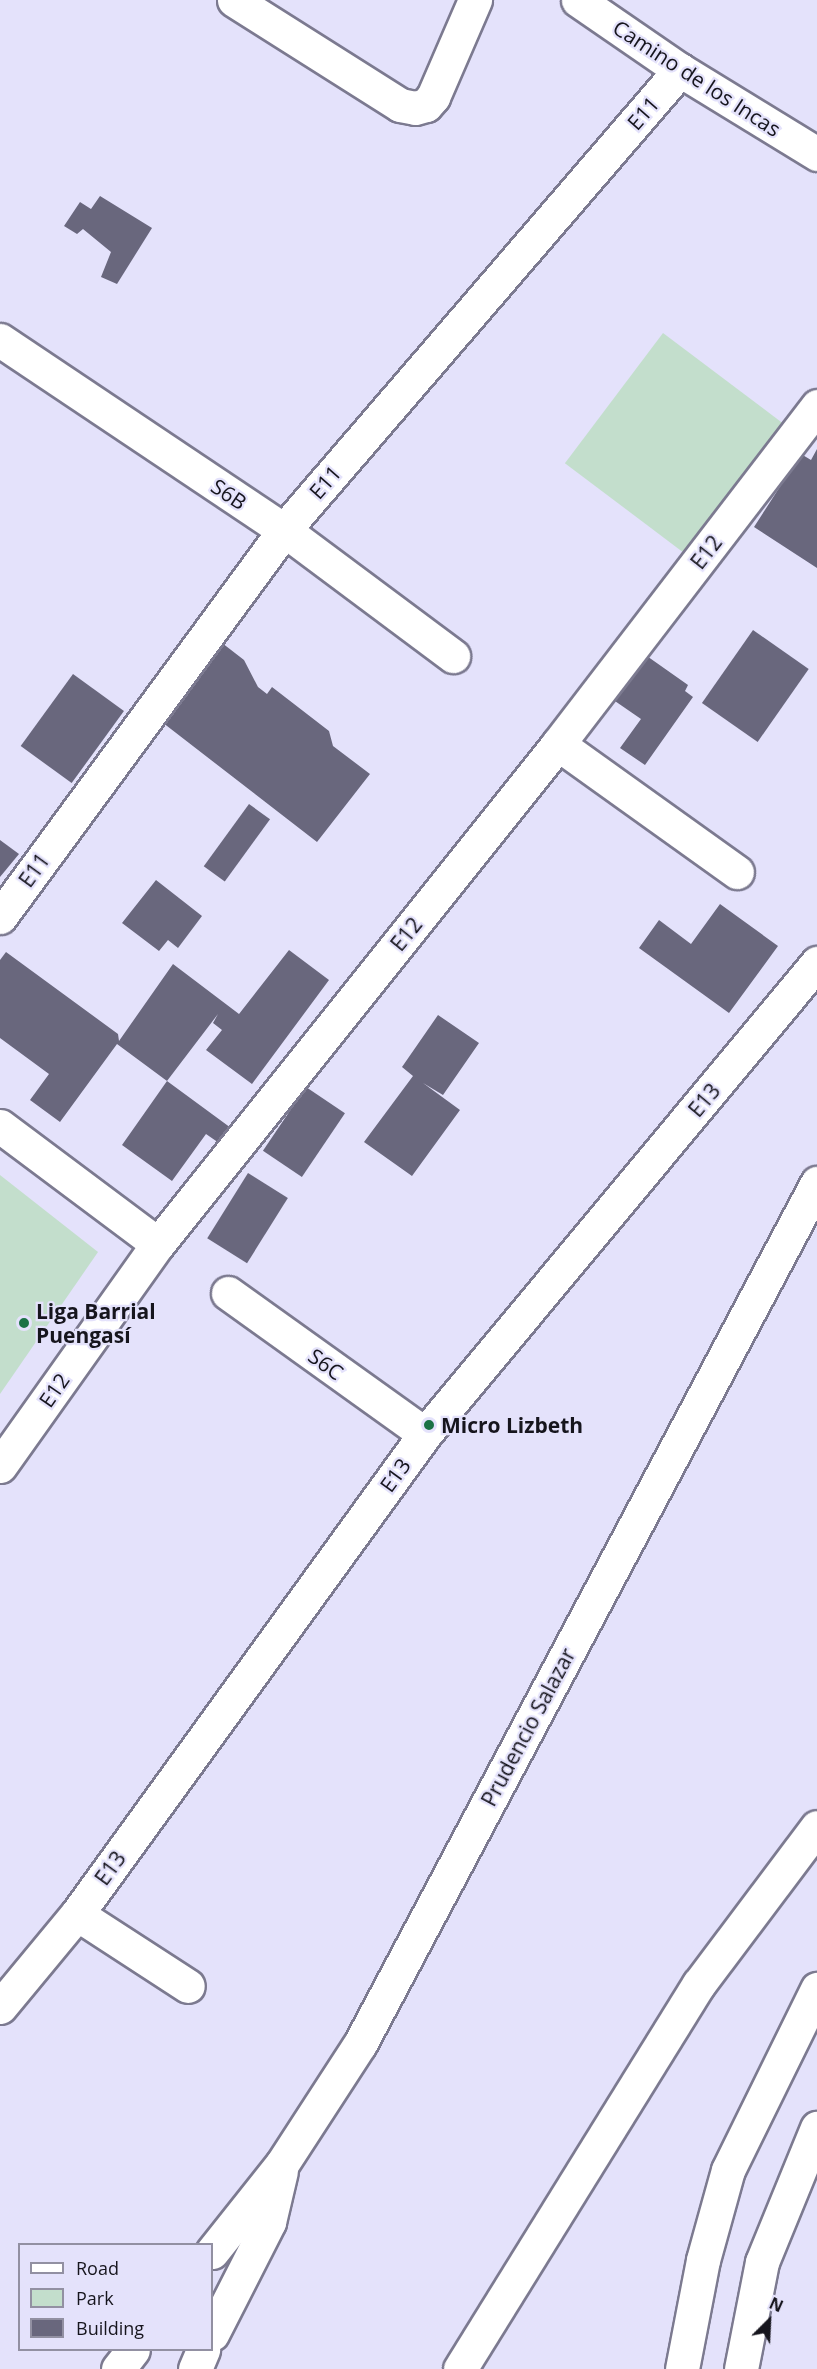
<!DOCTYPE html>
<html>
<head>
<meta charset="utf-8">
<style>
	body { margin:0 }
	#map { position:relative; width:817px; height:2369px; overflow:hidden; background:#e4e2fb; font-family:"Open Sans",sans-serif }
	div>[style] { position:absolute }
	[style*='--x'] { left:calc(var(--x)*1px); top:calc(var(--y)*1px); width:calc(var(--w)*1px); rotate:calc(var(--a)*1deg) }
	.green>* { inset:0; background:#c3decc; transform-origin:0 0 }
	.building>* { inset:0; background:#69677d; transform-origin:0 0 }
	.roads { filter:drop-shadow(2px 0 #7c7a90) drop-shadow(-2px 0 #7c7a90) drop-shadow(0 2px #7c7a90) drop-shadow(0 -2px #7c7a90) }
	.street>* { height:33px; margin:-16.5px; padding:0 16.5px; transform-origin:16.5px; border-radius:16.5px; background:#fff }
	.secondary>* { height:33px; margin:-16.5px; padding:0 16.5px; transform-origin:16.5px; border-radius:16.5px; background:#fff }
	.dots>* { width:16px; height:16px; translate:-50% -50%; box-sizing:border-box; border:3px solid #e4e2fb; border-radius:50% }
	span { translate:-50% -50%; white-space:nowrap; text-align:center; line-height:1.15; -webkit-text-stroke:4.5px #e4e2fb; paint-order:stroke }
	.street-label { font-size:21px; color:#16151d }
	.poi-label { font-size:21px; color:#16151d; font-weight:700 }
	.left { translate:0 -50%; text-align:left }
	.legend { position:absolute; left:18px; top:2243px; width:195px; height:108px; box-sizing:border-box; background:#e4e2fb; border:2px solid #9290a2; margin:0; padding:8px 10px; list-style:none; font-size:18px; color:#16151d }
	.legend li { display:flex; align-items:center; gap:12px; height:30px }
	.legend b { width:30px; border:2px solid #9290a2 }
	.north { position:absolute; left:739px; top:2291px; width:60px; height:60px; -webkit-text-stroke:4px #e4e2fb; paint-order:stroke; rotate:24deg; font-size:16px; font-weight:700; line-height:24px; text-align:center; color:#16151d }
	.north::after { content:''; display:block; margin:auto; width:21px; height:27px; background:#16151d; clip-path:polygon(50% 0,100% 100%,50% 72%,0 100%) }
</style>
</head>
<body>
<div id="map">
	<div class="green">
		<div style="left:663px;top:333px;width:150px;height:163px;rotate:37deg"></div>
		<div style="clip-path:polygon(0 1175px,98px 1252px,0 1394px)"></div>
	</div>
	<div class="building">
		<div style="clip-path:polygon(100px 196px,152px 228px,117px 284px,101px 277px,111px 252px,83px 229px,77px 234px,64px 226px,80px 202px,91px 209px)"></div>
		<div style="clip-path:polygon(817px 449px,817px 568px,754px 527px,801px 454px,811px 460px)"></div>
		<div style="left:753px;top:630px;width:68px;height:89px;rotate:35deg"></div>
		<div style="clip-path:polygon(213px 636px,244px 660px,258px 687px,267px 694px,272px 687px,329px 731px,333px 746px,370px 774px,317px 842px,158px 719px)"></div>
		<div style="clip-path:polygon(644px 654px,688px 685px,685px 691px,693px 697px,645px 765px,620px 748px,641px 719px,612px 699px)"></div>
		<div style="left:73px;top:674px;width:63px;height:89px;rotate:36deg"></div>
		<div style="left:249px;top:804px;width:26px;height:77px;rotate:36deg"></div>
		<div style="clip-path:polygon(0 840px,19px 854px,0 877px)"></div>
		<div style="clip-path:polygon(156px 880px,202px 916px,178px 948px,168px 940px,159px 951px,122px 923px)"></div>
		<div style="clip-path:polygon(720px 904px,778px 946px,729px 1013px,639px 948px,659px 920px,691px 944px)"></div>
		<div style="clip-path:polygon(289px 950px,329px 980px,252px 1084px,206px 1050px,222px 1030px,213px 1023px,218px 1014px,167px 1081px,117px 1044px,60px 1122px,30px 1100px,49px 1074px,0 1038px,0 960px,6px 952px,118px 1034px,119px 1041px,173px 964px,239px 1014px)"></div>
		<div style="clip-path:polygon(438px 1015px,479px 1043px,443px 1095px,423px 1083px,460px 1110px,412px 1176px,364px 1142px,413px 1076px,402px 1067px)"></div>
		<div style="clip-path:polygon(167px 1081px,231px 1128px,219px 1143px,206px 1134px,172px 1181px,122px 1145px)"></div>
		<div style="left:306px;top:1087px;width:47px;height:77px;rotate:34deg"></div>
		<div style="left:248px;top:1173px;width:47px;height:77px;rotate:32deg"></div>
	</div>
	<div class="roads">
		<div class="street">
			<div style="--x:234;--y:0;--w:196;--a:32.3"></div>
			<div style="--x:400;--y:105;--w:15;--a:11"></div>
			<div style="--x:415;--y:108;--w:11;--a:-15"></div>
			<div style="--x:426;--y:105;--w:11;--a:-49"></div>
			<div style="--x:433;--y:97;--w:106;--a:-66.6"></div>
			<div style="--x:578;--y:0;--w:124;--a:34.5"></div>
			<div style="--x:680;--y:70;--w:161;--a:31.5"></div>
			<div style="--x:0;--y:340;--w:342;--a:33.8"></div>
			<div style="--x:284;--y:530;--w:211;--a:36.7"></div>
			<div style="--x:558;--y:744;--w:220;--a:35.6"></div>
			<div style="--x:0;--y:917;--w:480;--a:-53.7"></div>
			<div style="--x:284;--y:530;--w:607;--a:-49.28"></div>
			<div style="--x:0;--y:1126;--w:197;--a:36.8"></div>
			<div style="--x:228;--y:1293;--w:242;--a:35.6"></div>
			<div style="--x:0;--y:1466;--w:272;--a:-54.6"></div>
			<div style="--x:158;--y:1244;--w:640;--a:-51.34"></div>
			<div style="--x:558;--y:744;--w:426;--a:-52.5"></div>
			<div style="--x:77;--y:1914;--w:132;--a:33"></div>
			<div style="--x:0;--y:2007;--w:121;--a:-50.4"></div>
			<div style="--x:77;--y:1914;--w:593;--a:-54.06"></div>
			<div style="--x:425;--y:1434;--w:613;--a:-50.23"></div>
			<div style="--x:212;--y:2252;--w:112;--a:-51.5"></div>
			<div style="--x:282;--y:2164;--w:143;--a:-57"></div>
			<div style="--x:360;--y:2044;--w:975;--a:-62.04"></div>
			<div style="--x:212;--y:2334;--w:126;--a:-63"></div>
			<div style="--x:269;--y:2222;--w:52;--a:-76.8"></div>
			<div style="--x:118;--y:2369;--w:24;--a:-52"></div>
			<div style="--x:195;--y:2369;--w:21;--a:-67"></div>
			<div style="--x:460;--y:2369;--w:453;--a:-58.2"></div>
			<div style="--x:699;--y:1984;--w:196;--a:-53.1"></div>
			<div style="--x:741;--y:2369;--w:109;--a:-78.9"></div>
			<div style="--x:762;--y:2262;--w:145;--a:-67.7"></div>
		</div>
		<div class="secondary">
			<div style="--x:682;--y:2369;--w:111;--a:-79.1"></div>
			<div style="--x:703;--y:2260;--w:93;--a:-74.5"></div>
			<div style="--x:728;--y:2170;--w:202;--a:-63.8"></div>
		</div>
	</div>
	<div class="dots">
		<div style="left:24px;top:1323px;background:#1b7245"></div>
		<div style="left:429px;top:1425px;background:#1b7245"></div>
	</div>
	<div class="street-label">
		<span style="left:697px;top:78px;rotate:33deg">Camino de los Incas</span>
		<span style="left:643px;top:113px;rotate:-49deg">E11</span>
		<span style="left:325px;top:482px;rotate:-49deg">E11</span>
		<span style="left:229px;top:494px;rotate:34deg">S6B</span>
		<span style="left:706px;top:552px;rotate:-52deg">E12</span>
		<span style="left:34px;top:870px;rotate:-54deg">E11</span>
		<span style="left:406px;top:934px;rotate:-51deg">E12</span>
		<span style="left:704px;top:1100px;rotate:-50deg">E13</span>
		<span style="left:326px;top:1364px;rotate:36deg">S6C</span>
		<span style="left:54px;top:1390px;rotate:-55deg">E12</span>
		<span style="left:395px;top:1475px;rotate:-54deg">E13</span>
		<span style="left:528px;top:1727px;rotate:-62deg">Prudencio Salazar</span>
		<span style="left:110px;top:1868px;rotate:-54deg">E13</span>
	</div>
	<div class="poi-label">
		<span class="left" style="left:36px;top:1323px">Liga Barrial<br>Puengasí</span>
		<span class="left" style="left:441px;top:1425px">Micro Lizbeth</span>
	</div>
	<ul class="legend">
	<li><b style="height:8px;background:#fff"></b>Road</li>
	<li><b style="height:16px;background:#c3decc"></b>Park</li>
	<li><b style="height:16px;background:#69677d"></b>Building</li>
	</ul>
	<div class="north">N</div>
</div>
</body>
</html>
